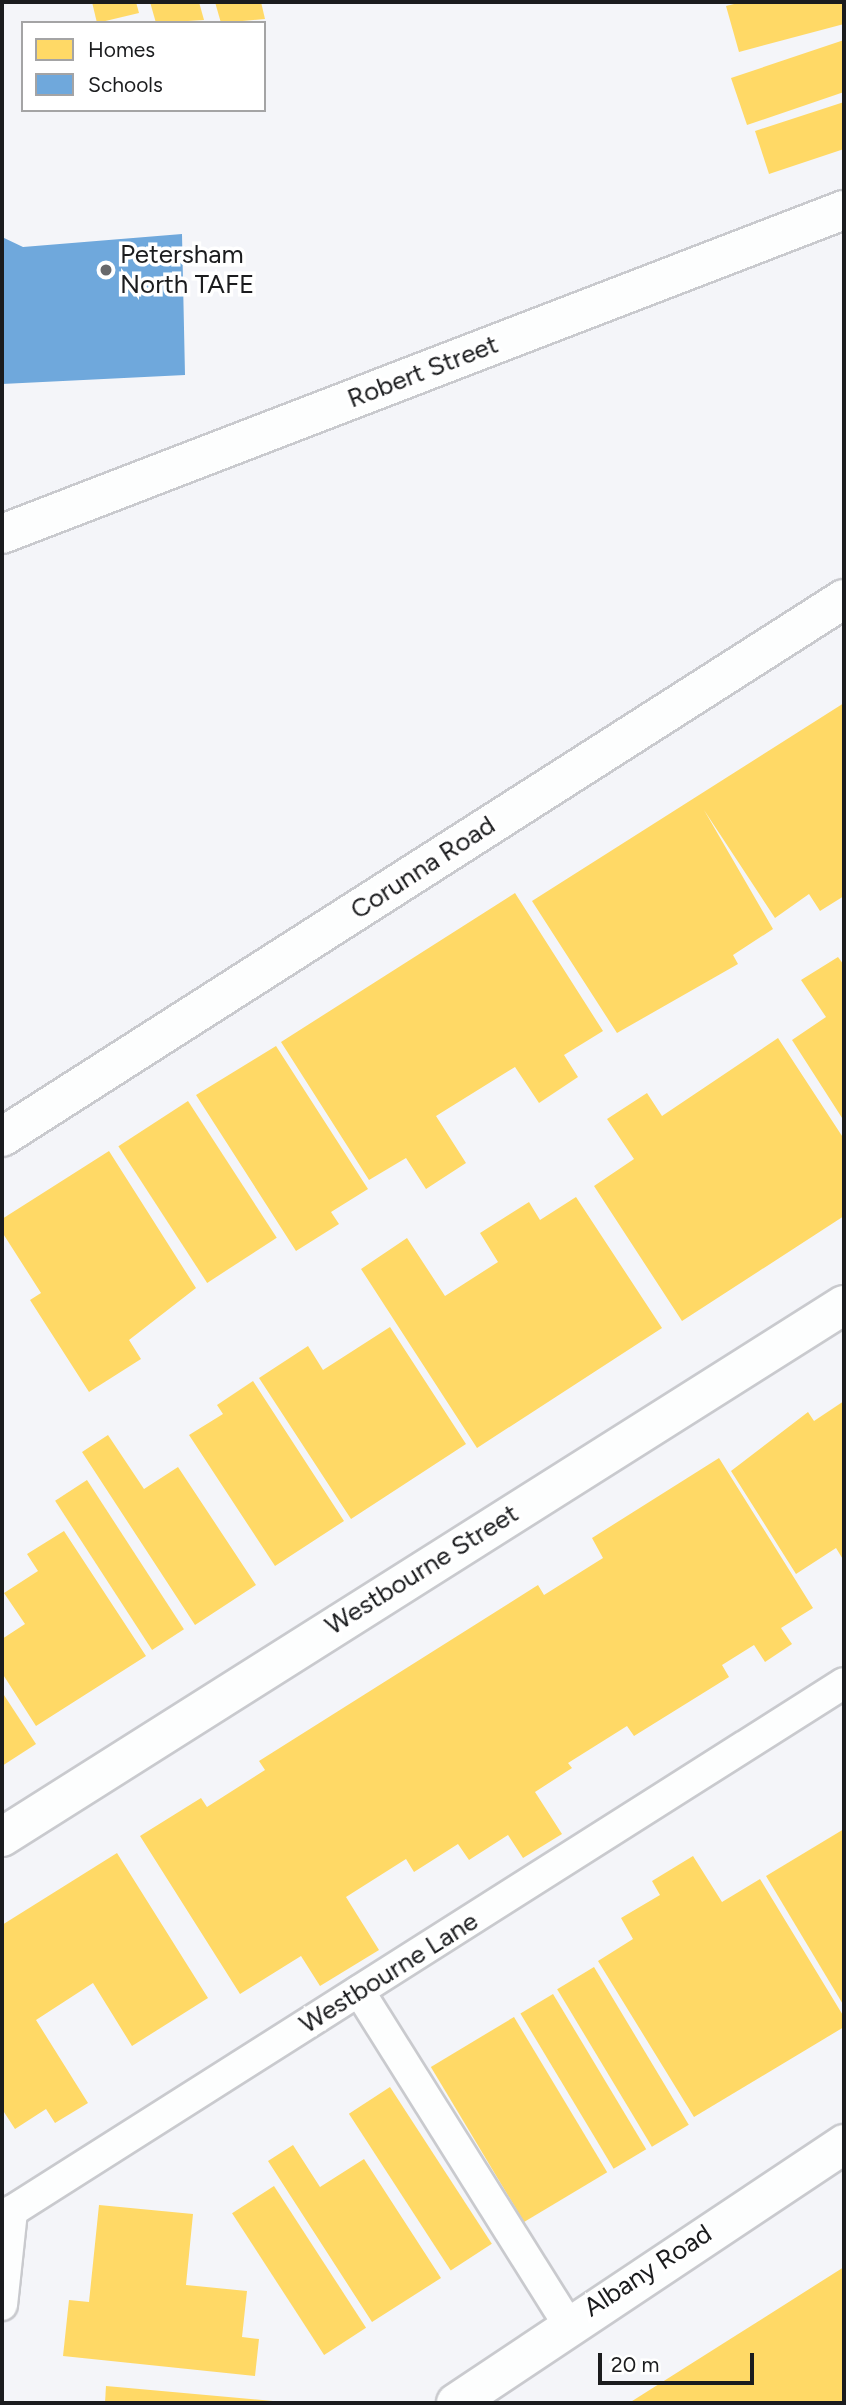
<!DOCTYPE html>
<html>
<head>
<meta charset="utf-8">
<style>
	body { margin:0 }
	#map { position:relative; width:846px; height:2405px; overflow:hidden; background:#f4f5f9; font-family:Figtree,sans-serif }
	div>[style] { position:absolute }
	[style*='--x'] { left:calc(var(--x)*1px); top:calc(var(--y)*1px); width:calc(var(--w)*1px); rotate:calc(var(--a)*1deg) }
	.homes>* { inset:0; background:#ffd966; transform-origin:0 0 }
	.schools>* { inset:0; background:#6fa8dc }
	.roads { filter:drop-shadow(2px 0 #c9cace) drop-shadow(-2px 0 #c9cace) drop-shadow(0 2px #c9cace) drop-shadow(0 -2px #c9cace) }
	.service>* { height:30px; margin:-15px; padding:0 15px; transform-origin:15px; border-radius:15px; background:#fdfefe }
	.minor>* { height:38px; margin:-19px; padding:0 19px; transform-origin:19px; border-radius:19px; background:#fdfefe }
	.dots>* { width:19px; height:19px; translate:-50% -50%; box-sizing:border-box; border:4px solid #fff; border-radius:50% }
	span { translate:-50% -50%; white-space:nowrap; text-align:center; line-height:1.15; -webkit-text-stroke:7px #fff; paint-order:stroke }
	.poi-label { font-size:26px; color:#1b1c1e }
	.left { translate:0 -50%; text-align:left }
	.street-label { font-size:26px; color:#1b1c1e }
	.frame { position:absolute; inset:0; border:4px solid #1b1c1e; pointer-events:none }
	.legend { position:absolute; left:21px; top:21px; width:245px; height:91px; box-sizing:border-box; background:#fff; border:2px solid #a4a4a5; margin:0; padding:9px 12px; list-style:none; font-size:21px; color:#1b1c1e }
	.legend li { display:flex; align-items:center; gap:14px; height:35px }
	.legend b { width:35px; border:2px solid #a4a4a5 }
	.scale { position:absolute; left:598px; top:2353px; width:156px; height:32px; box-sizing:border-box; border:4px solid #1b1c1e; border-top:0; padding-left:9px; font-size:21px; line-height:24px; white-space:nowrap; color:#1b1c1e; -webkit-text-stroke:5px #fff; paint-order:stroke }
</style>
</head>
<body>
<div id="map">
	<div class="homes">
		<div style="clip-path:polygon(92px 2px,136px 2px,139px 13px,97px 23px)"></div>
		<div style="clip-path:polygon(150px 2px,199px 2px,204px 20px,156px 23px)"></div>
		<div style="clip-path:polygon(215px 2px,261px 2px,265px 19px,221px 23px)"></div>
		<div style="clip-path:polygon(742px 2px,844px 2px,844px 24px,739px 52px,726px 6px)"></div>
		<div style="clip-path:polygon(844px 40px,844px 92px,747px 125px,731px 78px)"></div>
		<div style="clip-path:polygon(844px 102px,844px 149px,769px 174px,755px 131px)"></div>
		<div style="clip-path:polygon(844px 703px,844px 896px,820px 911px,809px 894px,775px 918px,704px 810px,773px 929px,733px 955px,738px 964px,617px 1033px,532px 901px)"></div>
		<div style="clip-path:polygon(515px 893px,603px 1031px,564px 1055px,578px 1077px,539px 1103px,515px 1067px,436px 1116px,466px 1163px,426px 1189px,406px 1158px,369px 1180px,281px 1042px)"></div>
		<div style="clip-path:polygon(838px 957px,844px 965px,844px 1121px,792px 1040px,826px 1017px,801px 980px)"></div>
		<div style="clip-path:polygon(778px 1038px,844px 1139px,844px 1216px,682px 1321px,594px 1186px,634px 1159px,607px 1119px,647px 1093px,662px 1116px)"></div>
		<div style="clip-path:polygon(276px 1046px,368px 1189px,331px 1212px,339px 1224px,296px 1251px,196px 1095px)"></div>
		<div style="left:188px;top:1101px;width:163px;height:83px;rotate:57deg"></div>
		<div style="clip-path:polygon(109px 1151px,196px 1288px,129px 1340px,141px 1359px,89px 1392px,30px 1300px,41px 1293px,2px 1232px,2px 1219px)"></div>
		<div style="clip-path:polygon(576px 1197px,662px 1328px,477px 1448px,361px 1269px,407px 1238px,445px 1296px,498px 1262px,480px 1233px,529px 1202px,540px 1220px)"></div>
		<div style="clip-path:polygon(390px 1327px,466px 1444px,351px 1519px,259px 1378px,308px 1346px,323px 1370px)"></div>
		<div style="clip-path:polygon(253px 1381px,344px 1521px,275px 1566px,189px 1435px,223px 1414px,217px 1405px)"></div>
		<div style="clip-path:polygon(844px 1401px,844px 1561px,836px 1548px,796px 1574px,731px 1471px,808px 1412px,814px 1421px)"></div>
		<div style="clip-path:polygon(108px 1435px,144px 1489px,178px 1467px,256px 1585px,195px 1625px,82px 1452px)"></div>
		<div style="clip-path:polygon(719px 1458px,813px 1608px,781px 1628px,792px 1644px,765px 1662px,754px 1645px,722px 1665px,729px 1677px,634px 1736px,627px 1726px,568px 1763px,572px 1768px,535px 1792px,562px 1834px,523px 1858px,508px 1835px,469px 1860px,458px 1844px,414px 1872px,406px 1859px,346px 1897px,379px 1950px,320px 1986px,301px 1956px,240px 1994px,140px 1836px,201px 1798px,207px 1807px,265px 1770px,259px 1761px,538px 1585px,544px 1595px,603px 1558px,592px 1538px)"></div>
		<div style="left:87px;top:1480px;width:178px;height:38px;rotate:57deg"></div>
		<div style="clip-path:polygon(64px 1531px,146px 1656px,36px 1726px,2px 1673px,2px 1639px,25px 1624px,4px 1593px,38px 1571px,27px 1554px)"></div>
		<div style="clip-path:polygon(2px 1692px,36px 1744px,2px 1766px)"></div>
		<div style="clip-path:polygon(844px 1829px,844px 2006px,766px 1876px)"></div>
		<div style="clip-path:polygon(117px 1853px,208px 1998px,132px 2046px,93px 1983px,36px 2020px,88px 2103px,55px 2123px,46px 2109px,15px 2129px,2px 2109px,2px 1925px)"></div>
		<div style="clip-path:polygon(693px 1856px,722px 1902px,760px 1879px,844px 2017px,844px 2027px,694px 2117px,598px 1961px,633px 1939px,621px 1918px,660px 1895px,652px 1881px)"></div>
		<div style="left:594px;top:1967px;width:184px;height:43px;rotate:59deg"></div>
		<div style="left:553px;top:1994px;width:181px;height:38px;rotate:59deg"></div>
		<div style="left:514px;top:2017px;width:181px;height:97px;rotate:59deg"></div>
		<div style="left:390px;top:2087px;width:187px;height:49px;rotate:57deg"></div>
		<div style="clip-path:polygon(293px 2145px,320px 2187px,364px 2159px,441px 2278px,372px 2322px,268px 2161px)"></div>
		<div style="left:274px;top:2186px;width:169px;height:50px;rotate:57deg"></div>
		<div style="clip-path:polygon(99px 2205px,193px 2214px,186px 2285px,247px 2291px,242px 2337px,259px 2339px,255px 2376px,63px 2356px,69px 2300px,89px 2302px)"></div>
		<div style="clip-path:polygon(844px 2267px,844px 2403px,629px 2403px,735px 2336px)"></div>
		<div style="clip-path:polygon(106px 2386px,273px 2401px,273px 2403px,105px 2403px)"></div>
	</div>
	<div class="schools">
		<div style="clip-path:polygon(182px 234px,185px 375px,2px 384px,2px 237px,23px 247px)"></div>
	</div>
	<div class="roads">
		<div class="service">
			<div style="--x:359;--y:1991;--w:393;--a:57.9"></div>
			<div style="--x:2;--y:2305;--w:95;--a:-83.9"></div>
			<div style="--x:12;--y:2211;--w:985;--a:-32.4"></div>
		</div>
		<div class="minor">
			<div style="--x:2;--y:534;--w:902;--a:-21.05"></div>
			<div style="--x:2;--y:1137;--w:999;--a:-32.58"></div>
			<div style="--x:2;--y:1837;--w:996;--a:-32.29"></div>
			<div style="--x:456;--y:2403;--w:467;--a:-33.7"></div>
		</div>
	</div>
	<div class="dots">
		<div style="left:106px;top:270px;background:#67686b"></div>
	</div>
	<div class="poi-label">
		<span class="left" style="left:120px;top:270px">Petersham<br>North TAFE</span>
	</div>
	<div class="street-label">
		<span style="left:423px;top:372px;rotate:-21deg">Robert Street</span>
		<span style="left:423px;top:868px;rotate:-33deg">Corunna Road</span>
		<span style="left:422px;top:1570px;rotate:-32deg">Westbourne Street</span>
		<span style="left:389px;top:1973px;rotate:-32deg">Westbourne Lane</span>
		<span style="left:648px;top:2271px;rotate:-33deg">Albany Road</span>
	</div>
	<div class="frame"></div>
	<ul class="legend">
	<li><b style="height:19px;background:#ffd966"></b>Homes</li>
	<li><b style="height:19px;background:#6fa8dc"></b>Schools</li>
	</ul>
	<div class="scale">20 m</div>
</div>
</body>
</html>
